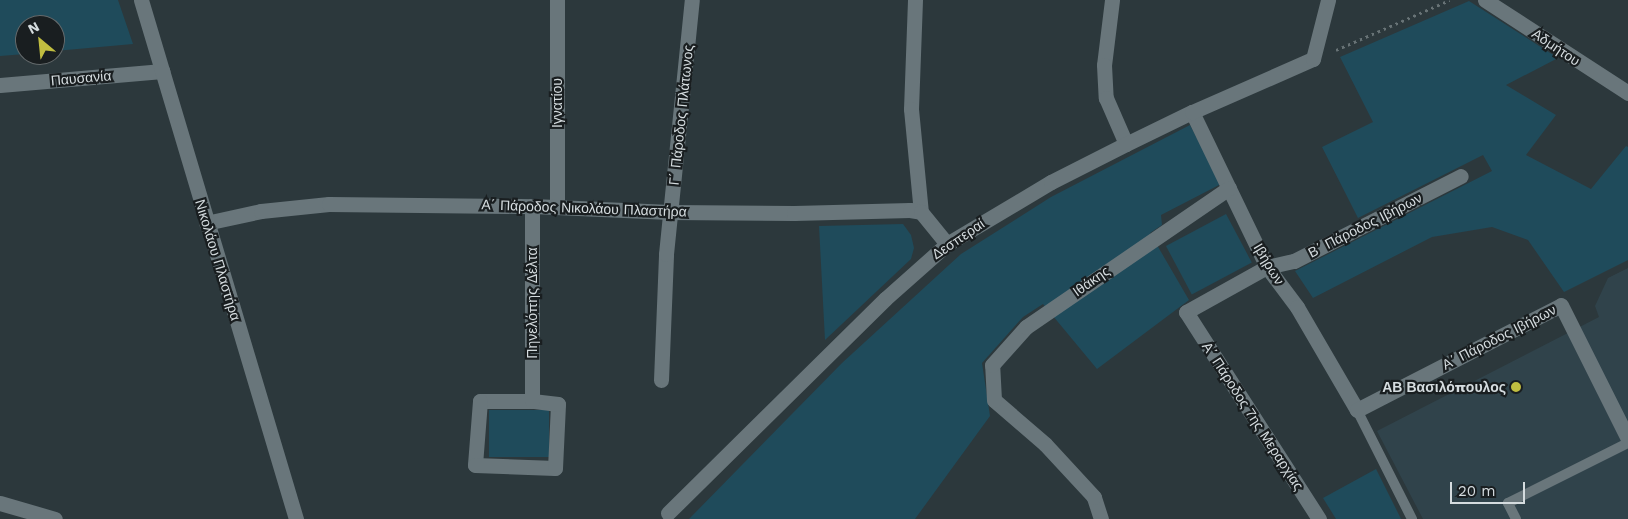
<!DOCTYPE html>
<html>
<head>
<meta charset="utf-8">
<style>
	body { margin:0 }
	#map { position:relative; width:1628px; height:519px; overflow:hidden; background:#2c383c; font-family:"Work Sans",sans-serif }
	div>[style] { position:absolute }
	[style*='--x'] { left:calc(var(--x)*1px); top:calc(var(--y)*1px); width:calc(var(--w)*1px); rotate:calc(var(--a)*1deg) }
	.built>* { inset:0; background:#30434b }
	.green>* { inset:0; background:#1f4b5b; transform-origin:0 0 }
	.path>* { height:3px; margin-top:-1.5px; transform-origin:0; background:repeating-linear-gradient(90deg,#687376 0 2.5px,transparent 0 6.5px) }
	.lane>* { height:10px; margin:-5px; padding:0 5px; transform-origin:5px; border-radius:5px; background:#69767b }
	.street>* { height:15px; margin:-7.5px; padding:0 7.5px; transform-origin:7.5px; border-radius:7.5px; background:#69767b }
	.secondary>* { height:15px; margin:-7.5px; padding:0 7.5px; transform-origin:7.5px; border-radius:7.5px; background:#69767b }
	.dots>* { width:14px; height:14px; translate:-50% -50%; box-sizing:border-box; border:2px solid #191e20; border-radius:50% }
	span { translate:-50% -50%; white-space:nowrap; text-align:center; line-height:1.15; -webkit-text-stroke:4.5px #191e20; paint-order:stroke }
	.street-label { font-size:14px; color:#d5dcdf }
	.poi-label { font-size:14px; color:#d5dcdf; font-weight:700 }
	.right { translate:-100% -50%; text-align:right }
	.north { position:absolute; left:15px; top:15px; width:50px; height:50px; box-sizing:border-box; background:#191e20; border:1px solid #646a6c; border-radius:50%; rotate:332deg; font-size:14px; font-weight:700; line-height:20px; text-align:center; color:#d5dcdf }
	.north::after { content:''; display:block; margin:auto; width:18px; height:22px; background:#c1be40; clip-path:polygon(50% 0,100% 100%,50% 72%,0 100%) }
	.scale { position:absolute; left:1450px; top:482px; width:75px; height:22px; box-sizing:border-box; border:2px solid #d5dcdf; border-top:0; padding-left:6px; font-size:15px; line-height:18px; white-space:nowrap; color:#d5dcdf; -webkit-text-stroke:4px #191e20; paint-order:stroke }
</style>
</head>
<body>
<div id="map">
	<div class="built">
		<div style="clip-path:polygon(1628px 268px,1628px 519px,1423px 519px,1377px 431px,1599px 317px,1595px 306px,1608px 278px)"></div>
	</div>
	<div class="green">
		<div style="clip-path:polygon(0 0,118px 0,133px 44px,55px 51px,55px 25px,25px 25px,25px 54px,0 56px)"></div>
		<div style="clip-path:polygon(1469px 1px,1558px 58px,1506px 85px,1556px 115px,1526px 155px,1591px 189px,1626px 146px,1628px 147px,1628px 260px,1564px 292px,1528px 240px,1492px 227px,1432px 237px,1313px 298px,1295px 271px,1492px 171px,1483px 155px,1358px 218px,1322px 147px,1373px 122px,1340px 57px)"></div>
		<div style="clip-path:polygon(1190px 125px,1221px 184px,1161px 215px,1162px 225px,1150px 233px,1189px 300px,1097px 369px,1043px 304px,1023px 317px,982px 363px,990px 416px,915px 519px,689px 519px,842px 363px,961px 254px,1051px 197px)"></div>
		<div style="left:1226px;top:214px;width:55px;height:68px;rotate:62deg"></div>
		<div style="clip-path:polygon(903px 224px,911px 235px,914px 248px,911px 259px,825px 340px,819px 226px)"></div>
		<div style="left:489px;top:410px;width:60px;height:47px"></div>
		<div style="clip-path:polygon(1376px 469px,1401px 519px,1336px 519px,1323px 498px)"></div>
	</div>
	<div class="path">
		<div style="--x:1336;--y:50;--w:124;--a:-23.7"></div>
	</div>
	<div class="lane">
		<div style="--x:1357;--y:410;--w:122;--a:63.2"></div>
		<div style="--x:1516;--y:519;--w:18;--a:-117"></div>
		<div style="--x:1508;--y:503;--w:134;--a:-26.6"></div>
	</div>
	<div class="street">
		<div style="--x:557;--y:0;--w:207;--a:90"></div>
		<div style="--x:915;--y:0;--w:109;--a:92.1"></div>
		<div style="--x:911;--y:109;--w:103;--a:84.5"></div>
		<div style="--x:1112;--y:0;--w:65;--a:97"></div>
		<div style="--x:1104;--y:65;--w:33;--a:87"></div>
		<div style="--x:1106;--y:98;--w:50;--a:66.5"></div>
		<div style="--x:1485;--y:0;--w:171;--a:33"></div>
		<div style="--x:0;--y:85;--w:163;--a:-4.9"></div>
		<div style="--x:1192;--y:112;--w:172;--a:64.2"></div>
		<div style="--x:1267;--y:267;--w:50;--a:53.1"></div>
		<div style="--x:1297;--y:307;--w:119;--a:59.8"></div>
		<div style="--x:1357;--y:410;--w:229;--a:-27.2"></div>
		<div style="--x:1561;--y:305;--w:150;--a:63.4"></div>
		<div style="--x:206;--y:223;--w:56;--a:-12.3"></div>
		<div style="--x:261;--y:211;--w:68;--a:-5.9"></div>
		<div style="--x:329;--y:204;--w:203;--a:0.6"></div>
		<div style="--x:532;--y:206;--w:138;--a:2.5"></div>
		<div style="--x:670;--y:212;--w:124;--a:0.5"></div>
		<div style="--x:794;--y:213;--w:116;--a:-1.5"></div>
		<div style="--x:910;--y:210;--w:11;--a:10"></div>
		<div style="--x:921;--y:212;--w:41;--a:50.9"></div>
		<div style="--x:661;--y:380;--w:126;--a:-87.7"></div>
		<div style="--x:666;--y:254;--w:255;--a:-84.2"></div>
		<div style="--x:532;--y:401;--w:52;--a:180"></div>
		<div style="--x:480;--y:401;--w:64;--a:94.5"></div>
		<div style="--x:475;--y:465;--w:80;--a:2.1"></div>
		<div style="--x:555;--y:468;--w:64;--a:-87.3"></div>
		<div style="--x:558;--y:404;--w:26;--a:-173"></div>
		<div style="--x:532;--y:401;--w:195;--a:-90"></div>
		<div style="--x:0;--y:503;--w:57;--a:16.2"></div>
		<div style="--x:668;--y:513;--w:305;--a:-44.6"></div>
		<div style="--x:885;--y:299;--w:83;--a:-41.6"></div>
		<div style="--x:947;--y:244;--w:121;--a:-30.8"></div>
		<div style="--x:1051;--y:182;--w:84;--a:-26.9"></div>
		<div style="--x:1126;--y:144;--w:73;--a:-25.9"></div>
		<div style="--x:1192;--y:112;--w:132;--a:-23.7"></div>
		<div style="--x:1313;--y:59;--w:61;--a:-75.7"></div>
		<div style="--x:1101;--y:519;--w:23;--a:-108"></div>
		<div style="--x:1094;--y:497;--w:72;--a:-132.8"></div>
		<div style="--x:1045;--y:444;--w:67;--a:-139.2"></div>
		<div style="--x:994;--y:400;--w:35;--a:-93"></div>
		<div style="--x:992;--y:365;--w:51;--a:-48.2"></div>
		<div style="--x:1026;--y:327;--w:246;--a:-34.4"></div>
		<div style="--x:1319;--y:519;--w:246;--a:-122.7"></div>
		<div style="--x:1186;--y:312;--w:93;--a:-29.1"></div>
		<div style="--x:1267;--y:267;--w:28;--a:-13"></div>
		<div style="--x:1294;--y:261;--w:187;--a:-27"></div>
	</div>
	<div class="secondary">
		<div style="--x:141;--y:0;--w:542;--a:73.37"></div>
	</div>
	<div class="dots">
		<div style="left:1516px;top:387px;background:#c1be40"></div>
	</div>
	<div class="street-label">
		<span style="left:1556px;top:47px;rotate:34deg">Αδμήτου</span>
		<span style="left:81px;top:78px;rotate:-5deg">Παυσανία</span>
		<span style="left:557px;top:103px;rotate:-90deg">Ιγνατίου</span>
		<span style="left:681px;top:115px;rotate:-84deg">Γ΄ Πάροδος Πλάτωνος</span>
		<span style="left:584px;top:208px;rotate:2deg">Α΄ Πάροδος Νικολάου Πλαστήρα</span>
		<span style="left:1365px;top:225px;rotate:-27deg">Β΄ Πάροδος Ιβήρων</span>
		<span style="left:958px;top:239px;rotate:-34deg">Δεσπεραί</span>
		<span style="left:218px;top:260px;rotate:73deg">Νικολάου Πλαστήρα</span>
		<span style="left:1269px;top:264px;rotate:59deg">Ιβήρων</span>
		<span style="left:1091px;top:281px;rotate:-35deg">Ιθάκης</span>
		<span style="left:532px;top:303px;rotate:-90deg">Πηνελόπης Δέλτα</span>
		<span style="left:1499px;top:337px;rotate:-27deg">Α΄ Πάροδος Ιβήρων</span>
		<span style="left:1253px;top:416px;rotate:57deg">Α΄ Πάροδος 7ης Μεραρχίας</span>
	</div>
	<div class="poi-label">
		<span class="right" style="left:1506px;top:387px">ΑΒ Βασιλόπουλος</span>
	</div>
	<div class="north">N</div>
	<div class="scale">20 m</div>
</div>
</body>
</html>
